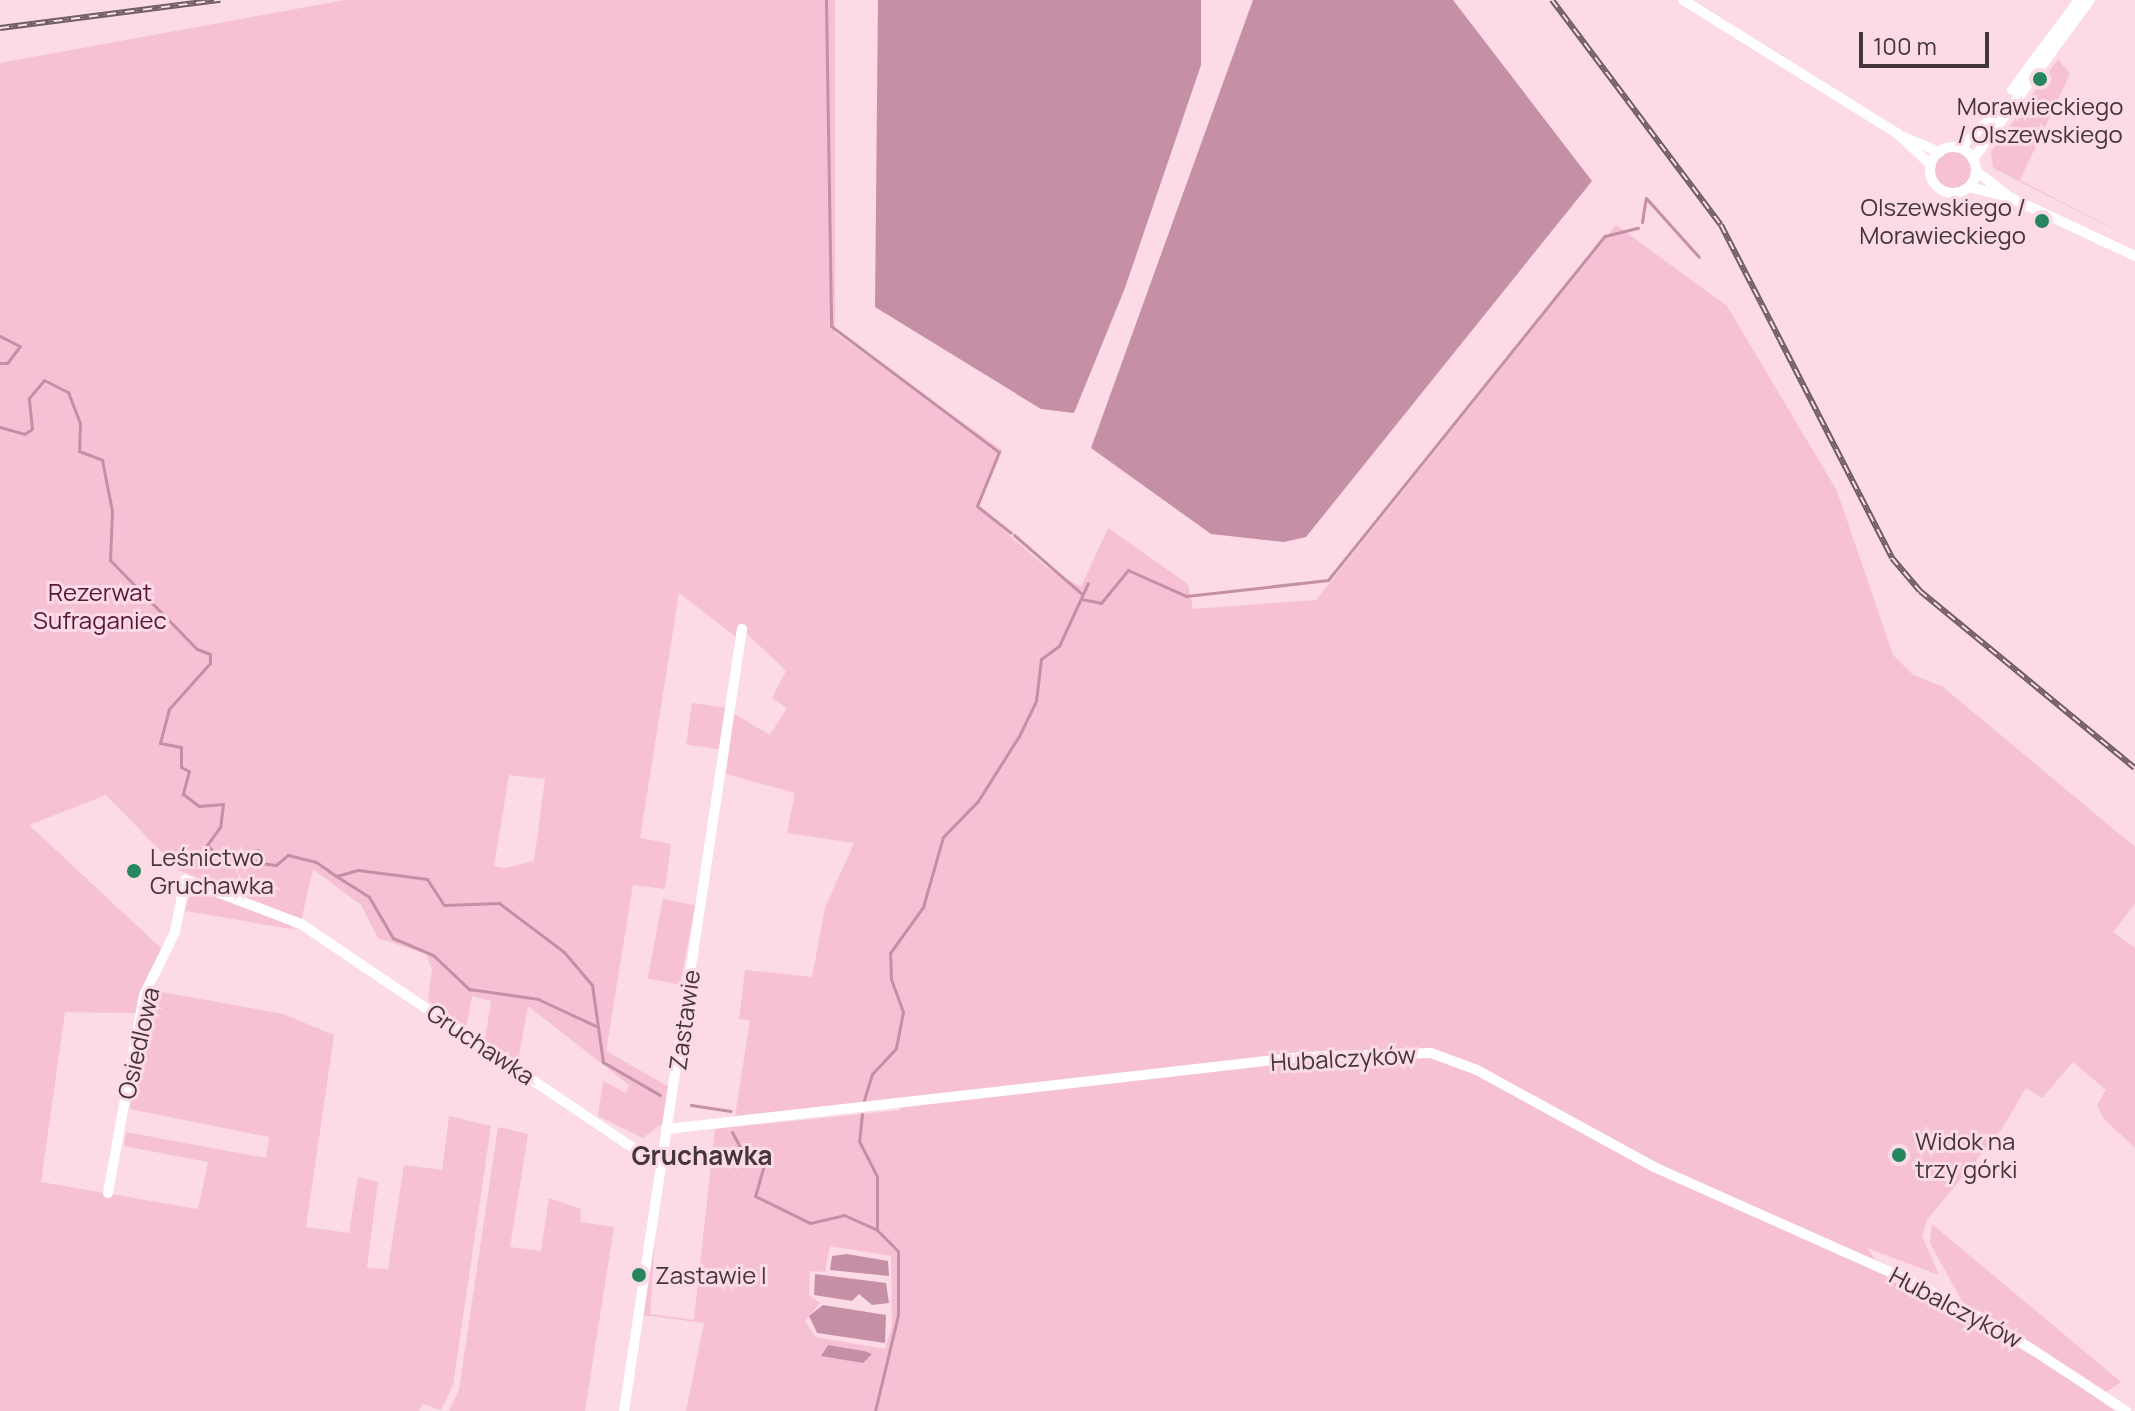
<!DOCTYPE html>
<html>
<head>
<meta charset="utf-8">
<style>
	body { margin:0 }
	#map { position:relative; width:2135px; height:1411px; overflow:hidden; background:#fcdae6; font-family:Manrope,sans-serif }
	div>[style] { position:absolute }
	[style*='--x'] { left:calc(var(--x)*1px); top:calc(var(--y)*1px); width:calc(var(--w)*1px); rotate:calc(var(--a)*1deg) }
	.green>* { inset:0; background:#f6c0d5; transform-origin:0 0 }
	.round { border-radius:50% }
	.water>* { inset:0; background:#c590a5 }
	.stream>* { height:3px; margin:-1.5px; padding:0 1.5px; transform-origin:1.5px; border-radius:1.5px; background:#c590a5 }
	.minor>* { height:10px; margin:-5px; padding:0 5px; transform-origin:5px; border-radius:5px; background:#fff }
	.minor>.ring { margin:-5px; padding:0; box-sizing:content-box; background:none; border:10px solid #fff; border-radius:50% }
	.rail>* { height:6px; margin-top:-3px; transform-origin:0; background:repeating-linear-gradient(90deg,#fcdae6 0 9px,#6f5c64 0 18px); box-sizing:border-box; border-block:2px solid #6f5c64 }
	.dots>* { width:22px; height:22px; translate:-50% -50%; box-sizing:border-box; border:4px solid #fcdae6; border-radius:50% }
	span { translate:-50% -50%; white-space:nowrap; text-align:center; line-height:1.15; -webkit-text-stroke:6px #fcdae6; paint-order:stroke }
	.poi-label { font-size:24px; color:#44363c }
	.right { translate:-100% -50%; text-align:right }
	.left { translate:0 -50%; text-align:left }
	.park-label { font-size:24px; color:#561736 }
	.street-label { font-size:24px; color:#44363c }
	.neighbourhood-label { font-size:26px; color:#44363c; font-weight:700 }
	.scale { position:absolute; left:1859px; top:32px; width:130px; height:36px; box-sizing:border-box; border:4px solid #44363c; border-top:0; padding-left:10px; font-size:24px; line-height:28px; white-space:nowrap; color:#44363c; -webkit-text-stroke:6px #fcdae6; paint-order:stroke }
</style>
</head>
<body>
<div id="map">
	<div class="green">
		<div style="clip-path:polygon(evenodd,345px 0,835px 0,835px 333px,1002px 450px,977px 507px,1046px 567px,1081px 587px,1108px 528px,1188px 584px,1193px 609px,1316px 600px,1616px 225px,1727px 306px,1837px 491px,1893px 655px,1912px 674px,1943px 687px,2135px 847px,2135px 904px,2113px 932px,2135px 948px,2135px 1148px,2103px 1118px,2097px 1105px,2106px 1090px,2073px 1062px,2042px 1098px,2026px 1088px,2001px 1130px,1927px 1220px,1922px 1236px,1939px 1275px,1867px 1248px,1890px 1280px,2041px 1360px,2115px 1411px,686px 1411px,704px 1323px,643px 1315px,656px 1223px,650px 1314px,694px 1320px,715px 1129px,900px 1110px,901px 1098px,735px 1116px,750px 1020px,739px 1019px,745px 970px,812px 977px,825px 908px,854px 843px,787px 833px,795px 793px,726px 774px,734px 714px,770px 735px,787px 708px,772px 698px,786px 671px,738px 625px,736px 637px,679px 593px,640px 838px,671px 844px,665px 889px,633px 885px,606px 1051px,671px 1088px,664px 1122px,643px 1138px,598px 1116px,603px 1081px,626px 1093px,629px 1085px,528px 1006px,518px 1061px,485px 1040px,491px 1001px,472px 996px,466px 1028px,428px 1001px,432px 969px,426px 954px,378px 938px,361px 905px,313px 869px,301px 921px,179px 870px,106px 795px,29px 825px,162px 949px,135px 1013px,65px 1012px,41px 1182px,198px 1209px,208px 1162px,124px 1146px,126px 1132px,266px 1158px,269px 1137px,130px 1109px,151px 990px,283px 1014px,334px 1035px,306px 1227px,349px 1233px,358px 1177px,378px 1182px,367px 1268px,388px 1269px,404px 1165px,442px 1170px,449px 1116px,491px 1126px,453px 1385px,441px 1410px,423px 1404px,419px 1411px,0 1411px,0 63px,345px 0,509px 775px,545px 779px,534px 861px,505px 868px,494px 866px,509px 775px,345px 0,830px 1246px,891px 1256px,892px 1326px,885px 1349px,816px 1337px,805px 1321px,820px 1303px,809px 1295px,810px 1271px,825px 1272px,830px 1246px)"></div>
		<div style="clip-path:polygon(2058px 59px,2070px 74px,2020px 180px,2135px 240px,1993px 168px,1991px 152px)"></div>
		<div class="round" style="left:1935px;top:152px;width:36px;height:36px"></div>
		<div style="left:692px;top:703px;width:34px;height:42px;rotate:8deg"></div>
		<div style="clip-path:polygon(193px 884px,276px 916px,297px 930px,185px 911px)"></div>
		<div style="left:663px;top:899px;width:33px;height:81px;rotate:11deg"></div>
		<div style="clip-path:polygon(498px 1127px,528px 1134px,510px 1247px,541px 1251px,549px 1198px,581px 1209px,580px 1222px,614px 1227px,585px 1411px,449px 1411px,459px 1390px)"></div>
		<div style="clip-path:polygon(1932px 1224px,2121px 1382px,2106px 1392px,1963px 1303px,1930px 1243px)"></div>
	</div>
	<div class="water">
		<div style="clip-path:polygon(878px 0,1201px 0,1201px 65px,1125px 288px,1074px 413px,1041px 409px,875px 307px)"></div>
		<div style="clip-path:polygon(1253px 0,1453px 0,1592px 181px,1306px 537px,1284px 542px,1211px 534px,1091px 448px)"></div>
		<div style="clip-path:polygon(847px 1254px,888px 1261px,889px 1276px,830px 1270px,832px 1256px)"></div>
		<div style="clip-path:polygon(815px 1274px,886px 1283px,889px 1303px,872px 1305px,859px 1294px,852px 1301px,814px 1295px)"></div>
		<div style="clip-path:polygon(823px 1305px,886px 1315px,885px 1343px,817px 1333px,809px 1316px)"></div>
		<div style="clip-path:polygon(828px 1345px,864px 1351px,872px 1354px,863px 1363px,821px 1356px)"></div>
	</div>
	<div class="stream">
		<div style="--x:826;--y:0;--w:326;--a:89.1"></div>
		<div style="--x:831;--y:326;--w:210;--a:36.9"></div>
		<div style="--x:999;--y:452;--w:58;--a:112.2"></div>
		<div style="--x:977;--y:506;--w:43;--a:38.5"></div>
		<div style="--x:1642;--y:222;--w:24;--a:-81"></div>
		<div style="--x:1646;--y:198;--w:79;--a:48.1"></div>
		<div style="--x:0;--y:336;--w:22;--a:27"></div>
		<div style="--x:20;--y:346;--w:21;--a:127"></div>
		<div style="--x:7;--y:363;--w:7;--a:180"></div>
		<div style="--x:0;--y:427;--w:25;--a:16"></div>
		<div style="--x:24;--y:434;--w:9;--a:-32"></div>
		<div style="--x:32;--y:429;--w:31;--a:-96"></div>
		<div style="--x:29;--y:398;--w:23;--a:-50"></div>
		<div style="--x:44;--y:380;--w:27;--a:27"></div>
		<div style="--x:68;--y:392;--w:33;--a:69"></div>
		<div style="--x:80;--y:423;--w:28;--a:92"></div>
		<div style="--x:79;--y:451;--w:25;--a:21"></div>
		<div style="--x:102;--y:460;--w:52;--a:78.9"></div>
		<div style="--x:112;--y:511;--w:49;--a:92.3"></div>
		<div style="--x:110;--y:560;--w:124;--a:45.7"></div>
		<div style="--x:197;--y:649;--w:14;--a:21"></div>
		<div style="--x:210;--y:654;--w:9;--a:90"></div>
		<div style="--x:210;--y:663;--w:62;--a:131.7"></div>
		<div style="--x:169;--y:709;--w:35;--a:105"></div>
		<div style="--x:160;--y:743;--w:21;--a:11"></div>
		<div style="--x:181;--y:747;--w:20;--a:90"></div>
		<div style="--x:181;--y:767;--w:9;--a:27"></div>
		<div style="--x:189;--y:771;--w:24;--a:105"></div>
		<div style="--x:183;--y:794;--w:20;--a:37"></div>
		<div style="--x:199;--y:806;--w:24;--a:-5"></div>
		<div style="--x:223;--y:804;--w:23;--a:97"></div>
		<div style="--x:220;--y:827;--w:22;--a:126"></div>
		<div style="--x:207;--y:845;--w:18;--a:43"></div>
		<div style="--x:220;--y:857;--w:39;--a:-10"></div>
		<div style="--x:258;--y:850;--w:11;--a:117"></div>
		<div style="--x:253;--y:860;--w:8;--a:23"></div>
		<div style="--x:260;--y:863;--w:16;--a:7"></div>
		<div style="--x:276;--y:865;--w:16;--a:-40"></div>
		<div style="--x:288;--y:855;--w:29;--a:14"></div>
		<div style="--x:316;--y:862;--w:24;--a:35"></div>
		<div style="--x:336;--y:876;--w:23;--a:-15"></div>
		<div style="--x:358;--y:870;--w:70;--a:7.4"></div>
		<div style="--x:427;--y:879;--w:31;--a:57"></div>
		<div style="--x:444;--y:905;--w:55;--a:-2.1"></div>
		<div style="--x:499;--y:903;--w:81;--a:37"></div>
		<div style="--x:564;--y:952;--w:43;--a:49.7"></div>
		<div style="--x:592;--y:985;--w:78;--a:81.9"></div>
		<div style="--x:603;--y:1062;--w:66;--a:30.1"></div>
		<div style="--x:1014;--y:535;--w:91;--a:41"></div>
		<div style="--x:1081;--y:599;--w:20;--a:11"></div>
		<div style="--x:1101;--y:603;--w:43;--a:-50.7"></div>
		<div style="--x:1128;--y:570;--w:64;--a:24.1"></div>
		<div style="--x:1186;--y:596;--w:143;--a:-6.4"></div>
		<div style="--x:1328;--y:580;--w:442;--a:-51.2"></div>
		<div style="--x:1605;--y:236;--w:34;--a:-14"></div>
		<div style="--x:336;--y:876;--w:39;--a:32"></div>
		<div style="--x:369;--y:897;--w:48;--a:59.7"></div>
		<div style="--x:393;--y:938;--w:43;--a:23"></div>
		<div style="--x:433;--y:955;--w:50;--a:43.4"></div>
		<div style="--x:469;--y:989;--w:70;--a:8.2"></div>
		<div style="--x:538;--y:999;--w:64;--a:25"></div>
		<div style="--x:864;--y:1100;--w:27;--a:-73"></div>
		<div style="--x:872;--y:1074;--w:35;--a:-47"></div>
		<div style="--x:896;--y:1048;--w:37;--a:-79"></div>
		<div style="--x:903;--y:1012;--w:35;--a:-110"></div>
		<div style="--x:891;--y:979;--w:26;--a:-92"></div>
		<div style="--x:890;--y:953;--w:57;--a:-54.3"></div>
		<div style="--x:923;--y:907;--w:73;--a:-74.1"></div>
		<div style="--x:943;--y:837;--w:50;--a:-45.8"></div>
		<div style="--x:978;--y:801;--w:77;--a:-57.8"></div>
		<div style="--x:1019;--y:736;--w:39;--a:-64"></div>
		<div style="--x:1036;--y:701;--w:42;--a:-83.2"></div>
		<div style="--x:1041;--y:659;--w:22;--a:-36"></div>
		<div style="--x:1059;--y:646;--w:69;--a:-65.3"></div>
		<div style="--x:691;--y:1105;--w:40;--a:8.5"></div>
		<div style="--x:862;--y:1114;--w:27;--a:96"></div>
		<div style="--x:859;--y:1141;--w:39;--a:63"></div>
		<div style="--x:877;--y:1176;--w:54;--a:90"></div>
		<div style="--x:732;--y:1132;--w:24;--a:62"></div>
		<div style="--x:743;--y:1153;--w:24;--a:30"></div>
		<div style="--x:764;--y:1165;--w:32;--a:106"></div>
		<div style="--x:755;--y:1196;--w:61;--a:26.1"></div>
		<div style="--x:810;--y:1223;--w:35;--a:-13"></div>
		<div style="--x:844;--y:1215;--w:36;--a:24"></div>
		<div style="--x:877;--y:1230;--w:30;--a:45"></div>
		<div style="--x:898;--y:1251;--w:64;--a:90"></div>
		<div style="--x:898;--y:1315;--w:99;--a:103.5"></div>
	</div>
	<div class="minor">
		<div style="--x:1683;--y:0;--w:253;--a:31.9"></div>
		<div style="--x:1898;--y:134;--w:45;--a:43.2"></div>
		<div style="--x:2012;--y:90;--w:112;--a:-53.3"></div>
		<div style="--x:1904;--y:137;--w:39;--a:23"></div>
		<div class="ring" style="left:1930px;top:147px;width:36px;height:36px"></div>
		<div style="--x:1960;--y:148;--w:42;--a:-44"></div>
		<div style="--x:1973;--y:159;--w:197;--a:-53.7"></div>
		<div style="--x:1976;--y:171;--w:39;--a:38"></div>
		<div style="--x:1969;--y:187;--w:41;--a:14"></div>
		<div style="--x:2009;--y:197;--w:139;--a:25.1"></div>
		<div style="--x:668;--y:1129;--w:637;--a:-6.49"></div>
		<div style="--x:1301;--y:1057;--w:130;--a:-1.8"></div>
		<div style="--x:1431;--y:1053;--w:49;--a:20.3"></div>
		<div style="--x:1477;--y:1070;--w:202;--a:28.7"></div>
		<div style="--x:1654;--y:1167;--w:285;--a:24"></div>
		<div style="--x:1914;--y:1283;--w:95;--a:27.6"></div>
		<div style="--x:1998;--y:1327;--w:153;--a:33.3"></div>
		<div style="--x:108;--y:1193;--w:201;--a:-79.7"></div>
		<div style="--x:144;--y:995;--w:70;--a:-63.8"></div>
		<div style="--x:175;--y:932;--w:53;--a:-79.1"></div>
		<div style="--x:185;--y:880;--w:124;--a:20.8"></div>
		<div style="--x:301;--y:924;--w:408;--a:34"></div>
		<div style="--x:639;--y:1152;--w:25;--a:16"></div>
		<div style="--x:624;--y:1411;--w:791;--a:-81.42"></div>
	</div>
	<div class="rail">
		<div style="--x:1552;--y:0;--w:281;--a:53.1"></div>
		<div style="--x:1721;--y:225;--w:374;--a:62.8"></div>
		<div style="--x:1892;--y:558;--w:43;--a:49.7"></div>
		<div style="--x:1920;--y:591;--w:278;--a:39.5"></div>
		<div style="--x:0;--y:28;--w:222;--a:-7.3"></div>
	</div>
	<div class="dots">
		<div style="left:2040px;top:79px;background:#26865f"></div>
		<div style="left:2042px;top:221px;background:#26865f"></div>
		<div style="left:134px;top:871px;background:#26865f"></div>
		<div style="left:1899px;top:1155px;background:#26865f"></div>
		<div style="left:639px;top:1275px;background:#26865f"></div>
	</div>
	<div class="poi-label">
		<span style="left:2040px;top:120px">Morawieckiego<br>/ Olszewskiego</span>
		<span class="right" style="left:2026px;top:221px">Olszewskiego /<br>Morawieckiego</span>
		<span class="left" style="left:150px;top:871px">Leśnictwo<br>Gruchawka</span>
		<span class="left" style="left:1915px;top:1155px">Widok na<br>trzy górki</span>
		<span class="left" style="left:655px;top:1275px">Zastawie I</span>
	</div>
	<div class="park-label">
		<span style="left:100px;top:606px">Rezerwat<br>Sufraganiec</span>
	</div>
	<div class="street-label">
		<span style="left:684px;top:1020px;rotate:-82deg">Zastawie</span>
		<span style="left:138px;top:1043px;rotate:-77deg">Osiedlowa</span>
		<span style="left:481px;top:1044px;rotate:34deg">Gruchawka</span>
		<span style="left:1343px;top:1058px;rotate:-3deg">Hubalczyków</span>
		<span style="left:1956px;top:1307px;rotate:28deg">Hubalczyków</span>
	</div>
	<div class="neighbourhood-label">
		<span style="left:702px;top:1156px">Gruchawka</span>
	</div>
	<div class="scale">100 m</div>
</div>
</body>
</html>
